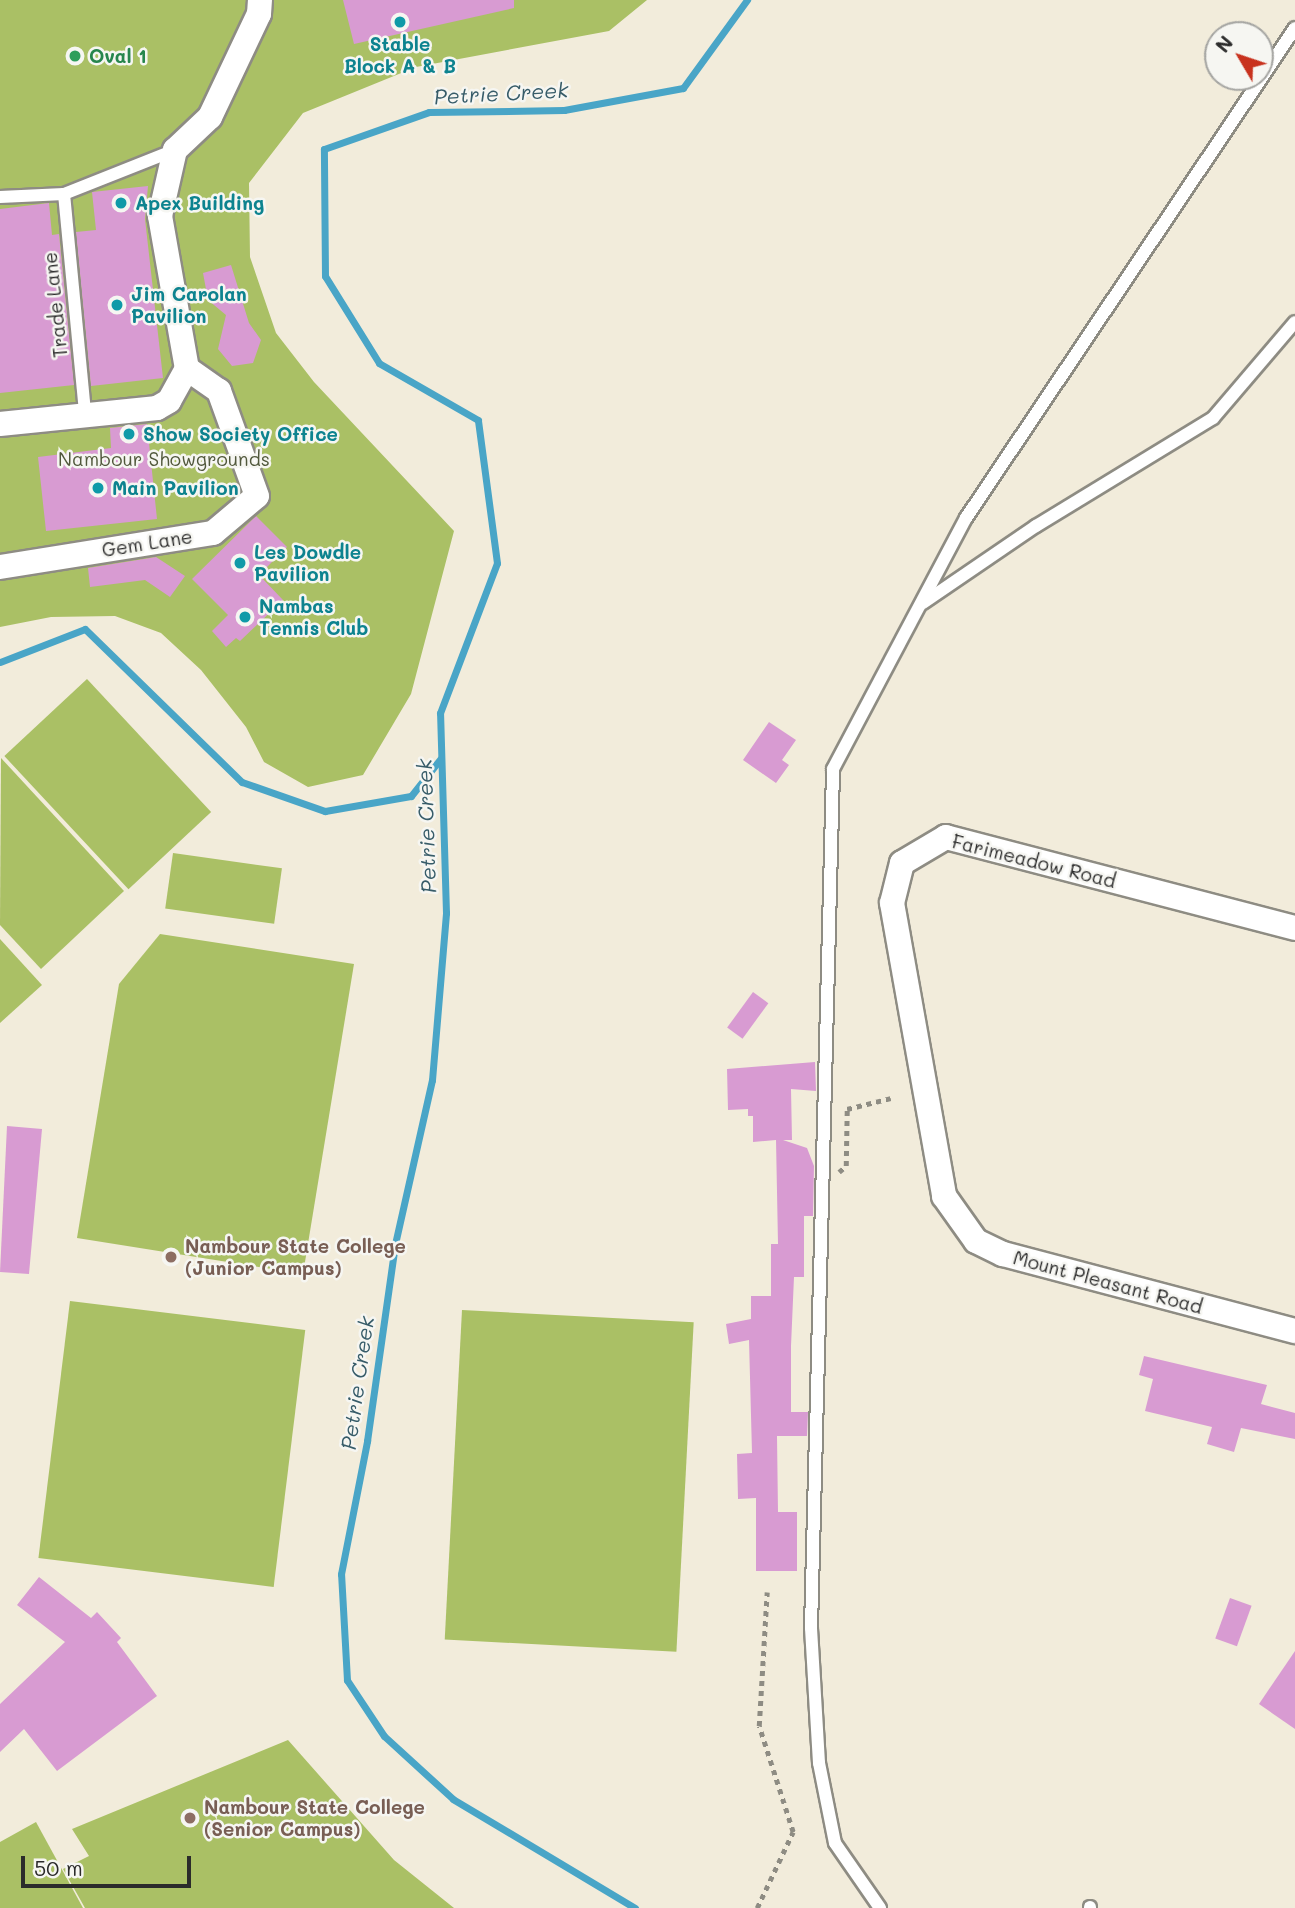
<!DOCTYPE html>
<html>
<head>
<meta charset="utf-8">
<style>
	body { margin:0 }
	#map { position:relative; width:1295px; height:1908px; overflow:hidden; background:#f2ecdb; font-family:Mali,sans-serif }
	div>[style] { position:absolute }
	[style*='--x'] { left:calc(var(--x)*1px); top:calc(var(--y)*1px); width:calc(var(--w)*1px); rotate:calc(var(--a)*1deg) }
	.green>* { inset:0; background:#aac065; transform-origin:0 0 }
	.stream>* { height:7px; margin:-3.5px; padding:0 3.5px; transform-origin:3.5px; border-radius:3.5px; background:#49a5c7 }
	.building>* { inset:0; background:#d89bd2; transform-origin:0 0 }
	.path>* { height:4.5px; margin-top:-2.25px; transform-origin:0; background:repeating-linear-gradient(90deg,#8e8c83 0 5px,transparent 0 10px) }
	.roads { filter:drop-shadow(2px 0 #8e8c83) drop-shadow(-2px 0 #8e8c83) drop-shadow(0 2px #8e8c83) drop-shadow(0 -2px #8e8c83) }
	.lane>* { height:12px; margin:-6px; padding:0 6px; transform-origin:6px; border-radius:6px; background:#fff }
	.street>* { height:24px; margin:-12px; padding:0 12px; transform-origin:12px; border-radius:12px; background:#fff }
	.dots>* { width:19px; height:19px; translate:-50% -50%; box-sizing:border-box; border:4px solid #f6f6f2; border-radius:50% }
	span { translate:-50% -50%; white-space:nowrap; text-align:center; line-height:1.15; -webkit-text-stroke:5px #f6f6f2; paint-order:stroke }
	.culture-label { font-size:19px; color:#0d838f; font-weight:700 }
	.left { translate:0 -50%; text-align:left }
	.leisure-label { font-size:19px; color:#27864d; font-weight:700 }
	.street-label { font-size:19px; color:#2b2b2b }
	.park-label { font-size:19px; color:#51583c }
	.education-label { font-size:19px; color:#785e54; font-weight:700 }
	.water-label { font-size:21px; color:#375c69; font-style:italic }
	.north { position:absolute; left:1204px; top:21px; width:70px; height:70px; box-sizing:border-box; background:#f6f6f2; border:2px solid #a5a5a2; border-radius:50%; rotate:309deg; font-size:19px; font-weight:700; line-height:28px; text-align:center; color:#2b2b2b }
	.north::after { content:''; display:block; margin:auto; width:24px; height:32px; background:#c8321e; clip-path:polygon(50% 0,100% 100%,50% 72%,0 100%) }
	.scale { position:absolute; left:21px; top:1856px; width:170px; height:32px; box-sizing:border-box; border:4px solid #2b2b2b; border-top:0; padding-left:9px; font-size:21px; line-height:24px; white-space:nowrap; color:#2b2b2b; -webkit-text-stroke:5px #f6f6f2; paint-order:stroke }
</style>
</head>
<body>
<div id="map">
	<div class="green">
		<div style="clip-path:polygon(0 0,647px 0,609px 31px,416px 67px,303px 113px,249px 183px,250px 257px,276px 333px,314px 382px,454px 531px,411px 694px,363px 775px,308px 787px,264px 762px,246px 727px,201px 670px,161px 633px,115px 616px,51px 617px,0 627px)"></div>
		<div style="left:87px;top:679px;width:182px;height:113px;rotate:47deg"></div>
		<div style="clip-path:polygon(1px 758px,124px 891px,41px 969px,0 925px)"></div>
		<div style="left:173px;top:853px;width:110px;height:56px;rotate:8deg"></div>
		<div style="clip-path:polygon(160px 934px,354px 964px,303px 1274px,77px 1238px,119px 984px)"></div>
		<div style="clip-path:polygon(0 939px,42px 985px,0 1023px)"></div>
		<div style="left:70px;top:1301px;width:237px;height:259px;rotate:7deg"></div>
		<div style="left:462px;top:1310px;width:232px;height:330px;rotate:3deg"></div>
		<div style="clip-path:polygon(288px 1740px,394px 1860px,454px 1908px,85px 1908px,63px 1869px,89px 1856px,72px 1829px)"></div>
		<div style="clip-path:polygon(36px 1822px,83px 1908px,0 1908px,0 1842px)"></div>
	</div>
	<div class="stream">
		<div style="--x:0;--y:662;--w:91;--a:-21.2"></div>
		<div style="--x:85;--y:629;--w:219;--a:44.3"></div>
		<div style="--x:242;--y:782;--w:88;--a:19.3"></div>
		<div style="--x:325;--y:811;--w:87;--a:-9.9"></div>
		<div style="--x:411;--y:796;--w:48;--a:-51.7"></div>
		<div style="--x:635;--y:1908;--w:212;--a:-149.1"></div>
		<div style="--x:453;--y:1799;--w:93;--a:-137.6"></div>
		<div style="--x:384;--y:1736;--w:67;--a:-123.5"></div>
		<div style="--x:347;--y:1680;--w:106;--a:-93.2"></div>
		<div style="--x:341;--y:1574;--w:136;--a:-78.9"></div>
		<div style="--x:367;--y:1441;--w:199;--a:-81.9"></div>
		<div style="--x:395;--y:1244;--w:168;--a:-77.3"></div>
		<div style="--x:432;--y:1080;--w:168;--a:-85.2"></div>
		<div style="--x:446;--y:913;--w:200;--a:-91.7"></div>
		<div style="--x:440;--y:713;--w:160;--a:-69.2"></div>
		<div style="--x:497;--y:563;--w:144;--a:-97.6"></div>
		<div style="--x:478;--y:420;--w:114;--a:-150.1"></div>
		<div style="--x:379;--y:363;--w:102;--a:-121.8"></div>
		<div style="--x:325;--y:276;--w:127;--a:-90.5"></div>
		<div style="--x:324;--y:149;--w:111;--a:-19.4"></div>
		<div style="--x:429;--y:112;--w:135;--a:-0.8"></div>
		<div style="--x:564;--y:110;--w:121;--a:-10.5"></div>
		<div style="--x:683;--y:88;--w:109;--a:-54"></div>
	</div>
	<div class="building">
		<div style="clip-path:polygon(343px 0,514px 0,514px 8px,354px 44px)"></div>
		<div style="clip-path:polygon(148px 186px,145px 219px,163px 378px,91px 386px,76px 232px,96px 230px,92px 192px)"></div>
		<div style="clip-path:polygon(49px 203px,52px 235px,59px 234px,74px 385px,0 393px,0 209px)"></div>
		<div style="clip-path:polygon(231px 265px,249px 323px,261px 340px,253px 363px,232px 366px,218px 349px,226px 315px,208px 300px,203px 273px)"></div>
		<div style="clip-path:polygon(147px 424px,157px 519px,46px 531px,38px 457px,111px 448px,110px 428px)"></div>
		<div style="clip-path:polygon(256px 516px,287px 547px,259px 575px,283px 600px,240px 641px,236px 638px,226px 647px,212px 631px,228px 615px,192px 579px)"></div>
		<div style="clip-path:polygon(156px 557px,185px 576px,170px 597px,145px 580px,90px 587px,88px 568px)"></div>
		<div style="clip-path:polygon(769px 722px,796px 740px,782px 760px,789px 765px,776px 783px,743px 760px)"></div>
		<div style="left:753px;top:992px;width:19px;height:44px;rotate:36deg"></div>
		<div style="clip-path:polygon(815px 1062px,816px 1091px,791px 1089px,792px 1140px,783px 1140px,807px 1148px,814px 1166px,813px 1216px,804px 1216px,804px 1277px,794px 1277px,791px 1346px,791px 1412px,808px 1412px,807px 1436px,777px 1436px,778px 1512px,797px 1512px,797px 1571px,756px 1571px,756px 1498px,738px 1499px,737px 1454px,752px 1453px,749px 1340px,729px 1344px,726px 1324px,751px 1319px,751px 1296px,771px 1296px,771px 1244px,778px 1244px,776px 1140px,753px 1142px,753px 1116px,748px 1116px,748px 1109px,728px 1110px,727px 1069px)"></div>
		<div style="clip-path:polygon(7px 1126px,42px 1129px,29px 1274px,0 1272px)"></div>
		<div style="clip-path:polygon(1144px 1356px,1267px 1385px,1261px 1404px,1295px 1413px,1295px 1439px,1241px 1428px,1234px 1452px,1207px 1444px,1212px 1427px,1145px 1411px,1153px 1379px,1139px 1375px)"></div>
		<div style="clip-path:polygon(39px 1577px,91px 1618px,97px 1612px,121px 1638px,117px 1642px,157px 1696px,57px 1771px,24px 1729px,0 1752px,0 1704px,65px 1642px,17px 1605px)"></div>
		<div style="left:1230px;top:1598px;width:23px;height:43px;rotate:20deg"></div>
		<div style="clip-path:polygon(1295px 1651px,1295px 1729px,1259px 1704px)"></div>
	</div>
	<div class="path">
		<div style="--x:839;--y:1172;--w:9;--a:-41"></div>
		<div style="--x:846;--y:1166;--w:57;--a:-89"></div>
		<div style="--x:847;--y:1109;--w:45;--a:-14"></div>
		<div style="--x:757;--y:1908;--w:84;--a:-64.7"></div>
		<div style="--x:793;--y:1832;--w:111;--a:-107.8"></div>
		<div style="--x:759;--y:1726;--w:134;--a:-86.6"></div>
	</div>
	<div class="roads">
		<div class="lane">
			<div style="--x:64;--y:194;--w:220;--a:84.5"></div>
			<div style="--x:0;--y:197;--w:64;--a:-2.7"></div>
			<div style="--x:64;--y:194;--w:119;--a:-21.6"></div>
			<div style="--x:923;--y:603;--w:137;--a:-34.3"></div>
			<div style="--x:1036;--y:526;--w:207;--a:-31.4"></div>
			<div style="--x:1213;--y:418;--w:126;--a:-49.5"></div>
			<div style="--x:1090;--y:1907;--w:1;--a:90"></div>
			<div style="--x:880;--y:1908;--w:79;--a:-124.7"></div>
			<div style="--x:835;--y:1843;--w:82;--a:-101.3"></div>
			<div style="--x:819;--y:1763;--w:135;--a:-93.4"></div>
			<div style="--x:811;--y:1628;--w:859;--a:-88.53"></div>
			<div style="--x:833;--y:769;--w:284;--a:-62.1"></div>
			<div style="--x:966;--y:518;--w:590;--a:-56.12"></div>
		</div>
		<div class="street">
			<div style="--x:187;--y:369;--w:155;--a:-100"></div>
			<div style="--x:160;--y:216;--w:68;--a:-77.2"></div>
			<div style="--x:175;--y:150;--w:48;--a:-43.3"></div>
			<div style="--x:210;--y:117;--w:114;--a:-64.6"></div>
			<div style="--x:259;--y:14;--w:14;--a:-86"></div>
			<div style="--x:0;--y:424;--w:158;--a:-5.8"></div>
			<div style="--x:157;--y:408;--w:14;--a:-30"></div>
			<div style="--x:169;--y:401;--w:37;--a:-61"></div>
			<div style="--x:0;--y:567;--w:216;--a:-9.1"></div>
			<div style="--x:213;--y:533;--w:57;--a:-40.1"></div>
			<div style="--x:257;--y:496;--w:112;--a:-109.9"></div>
			<div style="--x:219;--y:391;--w:39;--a:-145"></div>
			<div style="--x:1295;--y:928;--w:361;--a:-165.4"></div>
			<div style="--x:946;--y:837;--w:51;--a:149.4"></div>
			<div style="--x:902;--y:863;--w:41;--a:104"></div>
			<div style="--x:892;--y:903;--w:298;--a:79.9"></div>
			<div style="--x:944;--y:1196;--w:55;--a:54.6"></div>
			<div style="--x:976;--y:1241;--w:30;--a:26"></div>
			<div style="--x:1003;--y:1254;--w:302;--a:14.8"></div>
		</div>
	</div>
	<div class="dots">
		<div style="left:400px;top:22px;background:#0f9aa8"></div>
		<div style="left:75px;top:56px;background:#2e9e5b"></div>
		<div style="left:121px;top:203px;background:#0f9aa8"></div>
		<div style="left:117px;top:305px;background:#0f9aa8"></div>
		<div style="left:129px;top:434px;background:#0f9aa8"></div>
		<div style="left:98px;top:488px;background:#0f9aa8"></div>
		<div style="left:240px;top:563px;background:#0f9aa8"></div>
		<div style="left:245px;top:617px;background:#0f9aa8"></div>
		<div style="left:171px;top:1257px;background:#8d6e63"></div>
		<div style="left:190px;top:1818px;background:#8d6e63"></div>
	</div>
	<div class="culture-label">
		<span style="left:400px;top:55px">Stable<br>Block A &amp; B</span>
		<span class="left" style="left:135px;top:203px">Apex Building</span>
		<span class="left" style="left:131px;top:305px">Jim Carolan<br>Pavilion</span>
		<span class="left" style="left:143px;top:434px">Show Society Office</span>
		<span class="left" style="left:112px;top:488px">Main Pavilion</span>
		<span class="left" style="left:254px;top:563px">Les Dowdle<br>Pavilion</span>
		<span class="left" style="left:259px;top:617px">Nambas<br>Tennis Club</span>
	</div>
	<div class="leisure-label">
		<span class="left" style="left:89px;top:56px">Oval 1</span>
	</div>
	<div class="street-label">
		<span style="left:55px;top:305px;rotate:-96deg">Trade Lane</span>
		<span style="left:147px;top:543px;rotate:-9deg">Gem Lane</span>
		<span style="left:1034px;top:861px;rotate:14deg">Farimeadow Road</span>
		<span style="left:1108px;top:1282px;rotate:15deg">Mount Pleasant Road</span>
	</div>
	<div class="park-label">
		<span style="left:164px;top:459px">Nambour Showgrounds</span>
	</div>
	<div class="education-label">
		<span class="left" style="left:185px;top:1257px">Nambour State College<br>(Junior Campus)</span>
		<span class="left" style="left:204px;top:1818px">Nambour State College<br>(Senior Campus)</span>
	</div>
	<div class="water-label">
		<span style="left:501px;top:93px;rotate:-3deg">Petrie Creek</span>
		<span style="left:426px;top:826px;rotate:-92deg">Petrie Creek</span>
		<span style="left:357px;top:1383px;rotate:-82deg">Petrie Creek</span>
	</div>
	<div class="north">N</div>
	<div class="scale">50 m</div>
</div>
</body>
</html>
